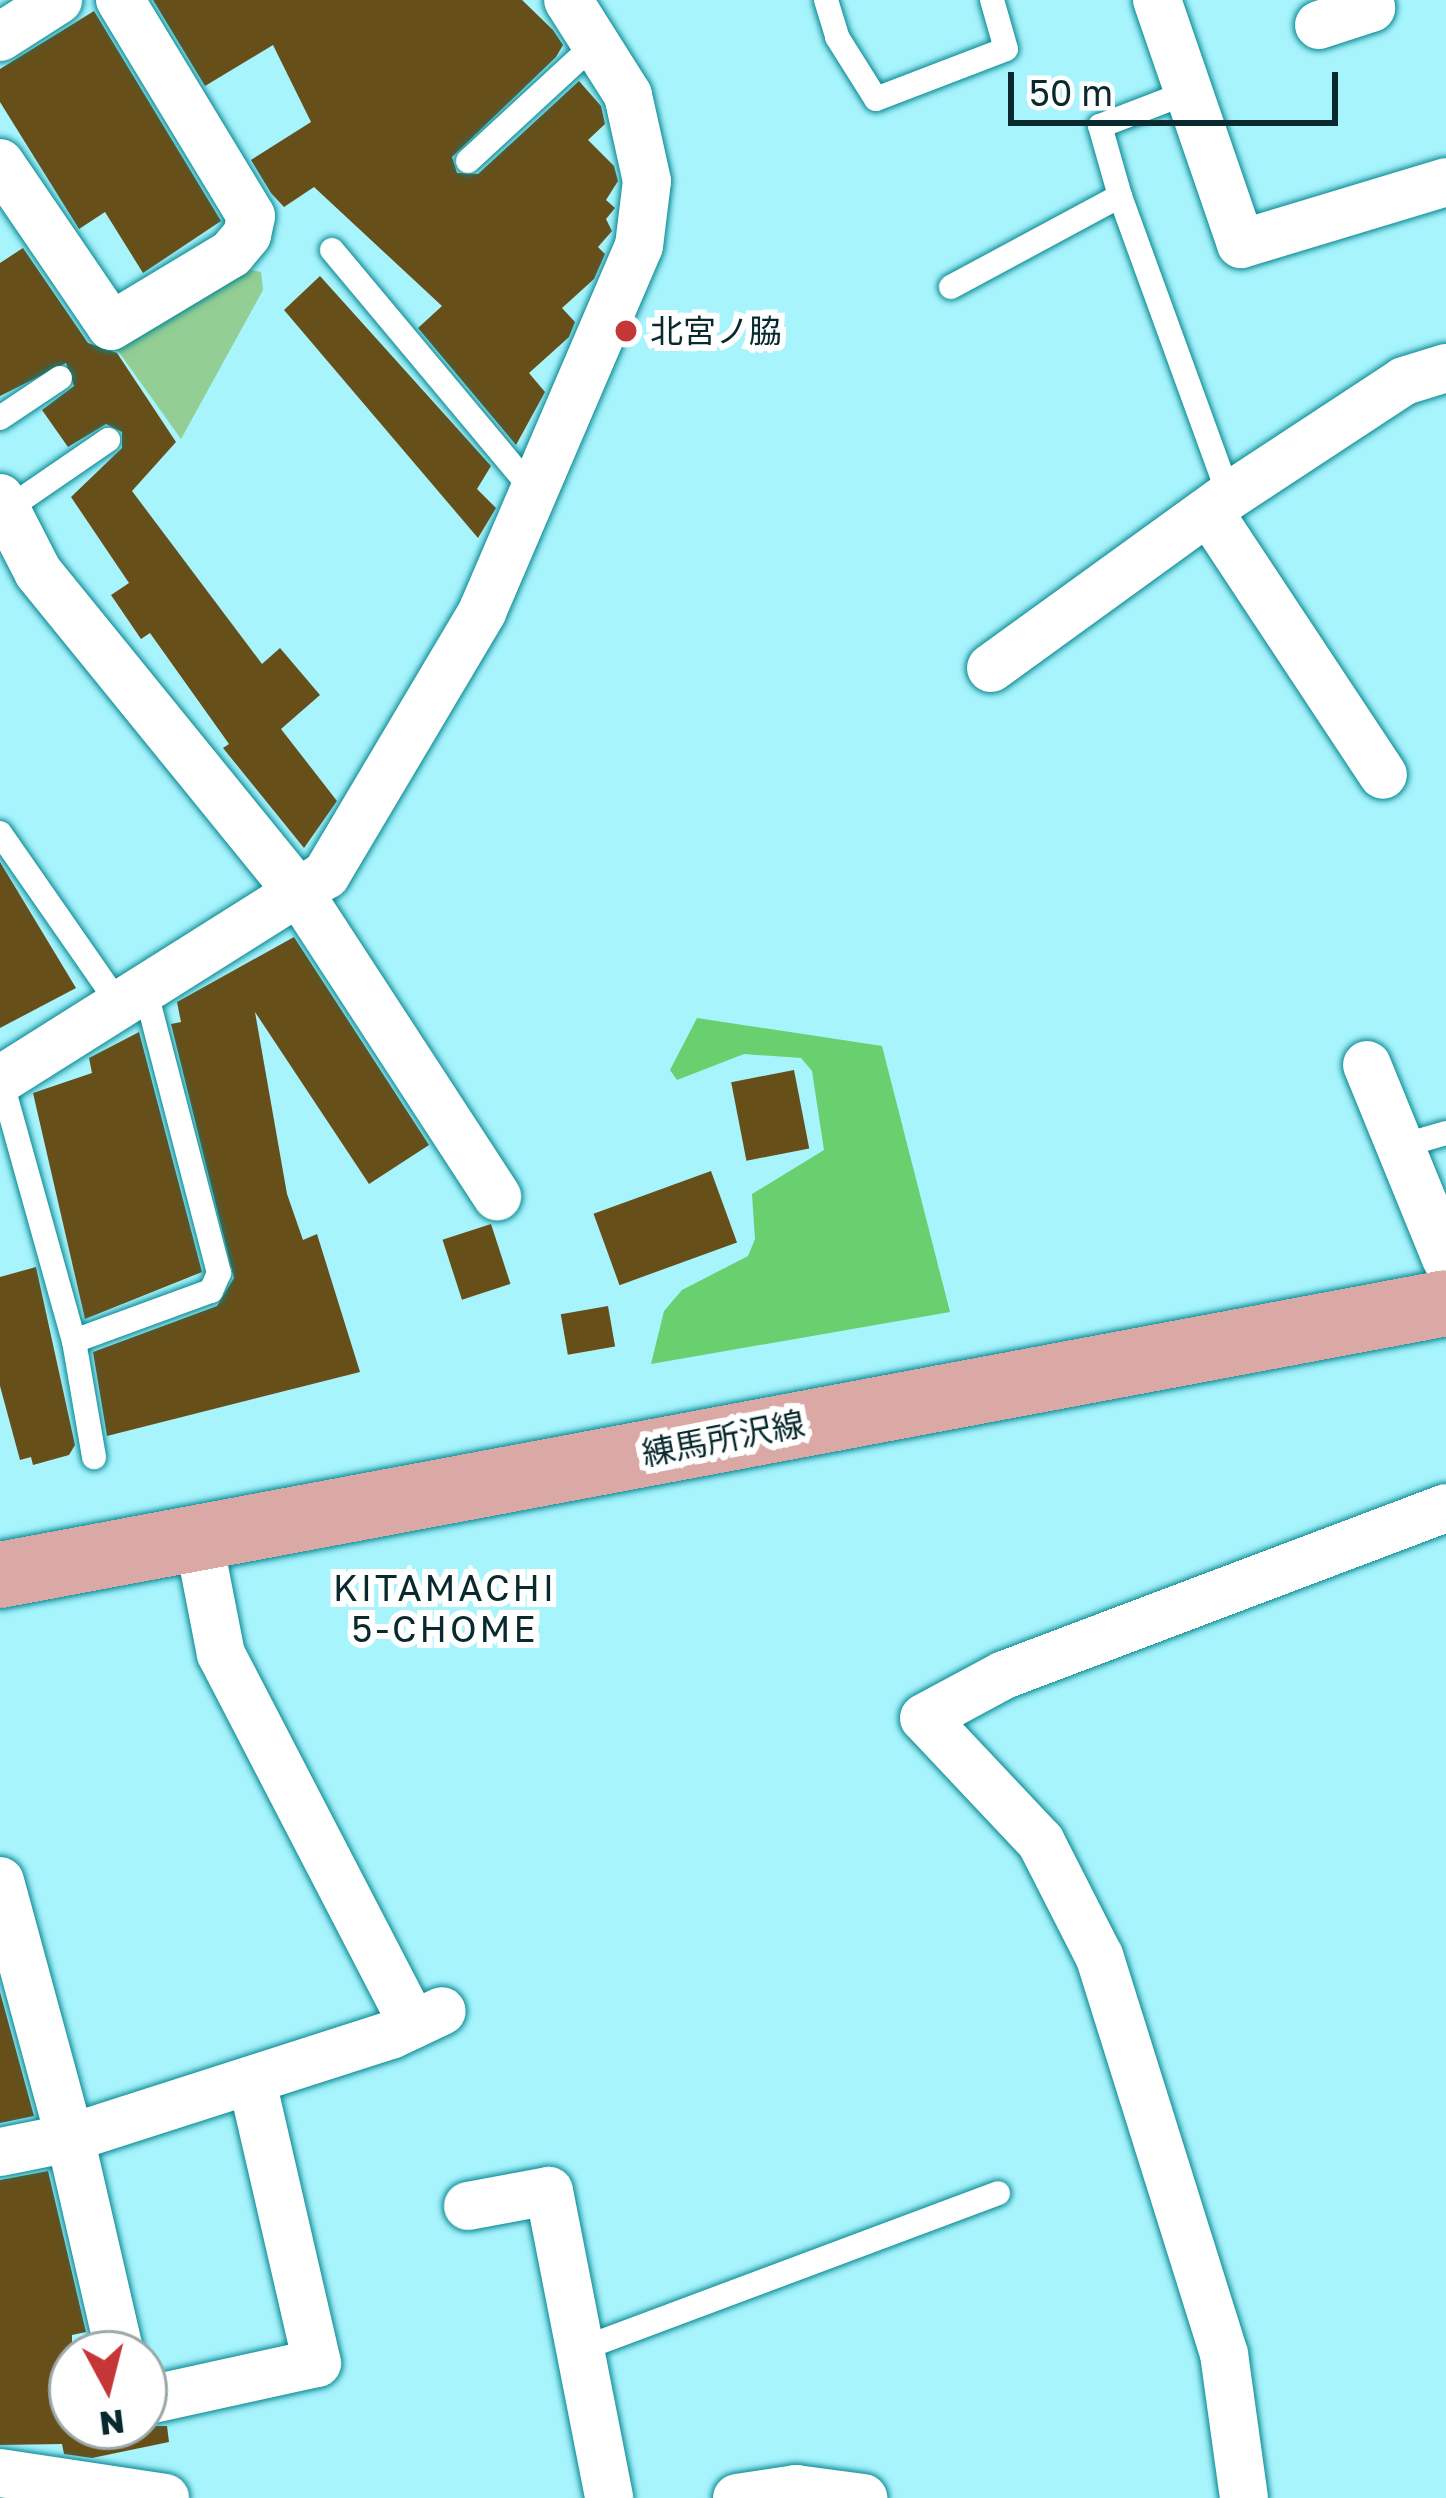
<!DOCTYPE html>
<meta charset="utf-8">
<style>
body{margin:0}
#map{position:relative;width:1446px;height:2498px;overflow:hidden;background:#a7f4fd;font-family:"Golos Text","Noto Sans JP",sans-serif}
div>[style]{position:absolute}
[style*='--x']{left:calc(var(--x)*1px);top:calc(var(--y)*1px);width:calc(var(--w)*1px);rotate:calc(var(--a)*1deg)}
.green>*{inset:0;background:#93ce94}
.forest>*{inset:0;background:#68d06e}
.building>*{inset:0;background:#674f1a;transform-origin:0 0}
.roads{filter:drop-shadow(0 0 3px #058690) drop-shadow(0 0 3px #058690)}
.service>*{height:24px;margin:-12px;padding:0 12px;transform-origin:12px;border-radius:12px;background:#fff}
.minor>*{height:48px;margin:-24px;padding:0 24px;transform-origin:24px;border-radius:24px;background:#fff}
.primary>*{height:66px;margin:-33px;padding:0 33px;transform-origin:33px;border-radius:33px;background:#daa9a6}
.dots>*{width:33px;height:33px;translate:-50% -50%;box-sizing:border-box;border:6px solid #fff;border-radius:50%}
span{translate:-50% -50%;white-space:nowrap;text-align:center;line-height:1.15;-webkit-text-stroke:12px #fff;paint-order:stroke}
.poi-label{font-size:33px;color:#08292d}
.left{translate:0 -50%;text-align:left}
.street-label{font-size:33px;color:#08292d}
.neighbourhood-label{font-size:36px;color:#08292d;letter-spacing:3px}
.north{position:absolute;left:48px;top:2330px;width:120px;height:120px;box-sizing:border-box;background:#fff;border:3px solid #9ca9ab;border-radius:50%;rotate:173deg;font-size:33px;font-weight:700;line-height:48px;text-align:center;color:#08292d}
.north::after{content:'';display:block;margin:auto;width:42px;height:54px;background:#c53637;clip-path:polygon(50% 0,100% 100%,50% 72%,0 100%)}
.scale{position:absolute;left:1008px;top:72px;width:330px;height:54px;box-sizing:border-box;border:6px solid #08292d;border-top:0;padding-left:15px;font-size:36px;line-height:42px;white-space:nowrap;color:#08292d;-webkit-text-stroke:9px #fff;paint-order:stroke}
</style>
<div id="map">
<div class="green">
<i style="clip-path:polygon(243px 268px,261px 272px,263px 290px,181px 439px,116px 348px)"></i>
</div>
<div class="forest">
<i style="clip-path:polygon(697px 1018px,882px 1046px,950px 1312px,651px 1364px,664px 1311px,682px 1290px,748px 1256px,755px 1239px,752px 1194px,824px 1150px,812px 1071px,801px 1058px,744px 1054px,677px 1080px,670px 1070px)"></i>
</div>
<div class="building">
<i style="clip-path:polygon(153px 0,522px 0,553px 30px,563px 45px,556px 57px,452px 157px,457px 173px,478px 174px,579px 81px,601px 106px,605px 124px,588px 140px,614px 166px,618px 181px,606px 200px,615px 208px,606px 219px,612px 231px,598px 247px,605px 254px,594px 279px,562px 308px,575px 322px,569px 337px,529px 373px,545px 392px,516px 445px,418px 328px,442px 306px,314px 187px,284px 207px,271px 193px,251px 160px,311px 122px,273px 45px,205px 86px)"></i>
<i style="clip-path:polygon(94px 11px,221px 221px,143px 273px,105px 212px,79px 229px,0 102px,0 69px)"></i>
<i style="clip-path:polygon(23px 248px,88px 343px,117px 353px,176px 442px,132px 491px,262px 664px,280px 648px,320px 695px,281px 729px,337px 801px,304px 848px,223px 748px,229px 744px,150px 633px,141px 639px,111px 595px,129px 583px,71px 497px,122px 448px,122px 432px,106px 424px,68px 447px,42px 410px,74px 386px,66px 363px,0 396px,0 263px)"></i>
<i style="clip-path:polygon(320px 276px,491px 466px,477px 489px,496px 508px,478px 538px,284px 310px)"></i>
<i style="clip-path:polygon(0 862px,76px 988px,0 1028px)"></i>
<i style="clip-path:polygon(294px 937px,429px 1145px,369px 1184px,255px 1012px,287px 1194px,303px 1240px,317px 1234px,360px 1372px,107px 1436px,93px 1352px,217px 1306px,234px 1278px,171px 1024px,181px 1022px,177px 1002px)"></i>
<i style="clip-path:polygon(139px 1032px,202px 1272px,85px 1319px,33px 1093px,92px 1073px,89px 1058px)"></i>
<i style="left:794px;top:1070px;width:80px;height:64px;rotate:79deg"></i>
<i style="left:711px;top:1171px;width:76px;height:125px;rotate:70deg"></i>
<i style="left:491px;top:1224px;width:63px;height:51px;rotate:72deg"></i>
<i style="clip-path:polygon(36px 1267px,75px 1445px,69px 1455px,33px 1465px,31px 1457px,20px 1460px,0 1386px,0 1277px)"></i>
<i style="left:608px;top:1306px;width:41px;height:48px;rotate:80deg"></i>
<i style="clip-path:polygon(0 1992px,34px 2116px,0 2123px)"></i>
<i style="clip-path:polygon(48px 2171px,86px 2332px,72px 2335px,72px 2426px,167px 2426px,169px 2442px,92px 2458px,64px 2454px,62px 2444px,0 2445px,0 2180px)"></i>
</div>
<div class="roads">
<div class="service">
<i style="--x:826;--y:0;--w:39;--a:73"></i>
<i style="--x:837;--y:37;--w:73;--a:57.8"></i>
<i style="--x:876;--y:99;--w:139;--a:-21"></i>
<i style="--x:1006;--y:49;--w:51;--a:-105.9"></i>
<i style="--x:468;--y:161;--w:174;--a:-42.7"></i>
<i style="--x:1120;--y:196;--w:73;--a:-105.9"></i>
<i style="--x:1100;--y:126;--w:92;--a:-21"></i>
<i style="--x:332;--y:250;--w:315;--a:50.1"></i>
<i style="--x:951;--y:287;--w:192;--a:-28.3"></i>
<i style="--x:1120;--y:196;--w:319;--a:70"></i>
<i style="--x:0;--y:418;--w:72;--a:-33.7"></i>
<i style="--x:6;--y:510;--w:124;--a:-34.5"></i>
<i style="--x:0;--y:833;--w:212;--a:55.2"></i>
<i style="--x:1;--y:1080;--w:271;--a:74.4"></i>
<i style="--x:74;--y:1341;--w:146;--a:-20.1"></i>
<i style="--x:211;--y:1291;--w:20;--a:-66"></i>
<i style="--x:219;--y:1273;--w:290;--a:-104.6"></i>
<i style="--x:1398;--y:1147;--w:50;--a:-16.3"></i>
<i style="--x:74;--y:1341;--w:118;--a:80.2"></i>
<i style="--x:584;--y:2348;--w:442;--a:-20.5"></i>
</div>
<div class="minor">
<i style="--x:1157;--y:0;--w:258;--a:71"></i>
<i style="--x:1241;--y:244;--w:214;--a:-16.8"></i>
<i style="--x:1319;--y:25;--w:55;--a:-18.1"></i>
<i style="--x:1371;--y:8;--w:8;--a:-104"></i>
<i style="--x:0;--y:37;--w:69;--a:-32.5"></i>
<i style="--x:0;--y:163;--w:197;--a:55.7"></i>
<i style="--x:111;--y:326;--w:140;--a:-31"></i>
<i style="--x:231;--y:254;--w:25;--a:-50"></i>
<i style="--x:247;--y:235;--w:19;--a:-78"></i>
<i style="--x:251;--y:216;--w:253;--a:-121.2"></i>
<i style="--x:0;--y:498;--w:83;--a:62.8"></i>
<i style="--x:38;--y:572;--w:415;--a:50.9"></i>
<i style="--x:300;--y:894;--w:361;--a:56.9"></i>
<i style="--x:1209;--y:512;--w:315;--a:56.5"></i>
<i style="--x:991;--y:668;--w:294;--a:-35.9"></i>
<i style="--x:1229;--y:496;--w:209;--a:-33.3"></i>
<i style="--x:1404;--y:381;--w:44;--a:-17.2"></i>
<i style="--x:1367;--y:1065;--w:209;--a:67.8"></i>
<i style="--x:0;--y:1080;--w:385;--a:-32.2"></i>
<i style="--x:326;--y:875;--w:306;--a:-59.3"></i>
<i style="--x:482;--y:612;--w:398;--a:-66.8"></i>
<i style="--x:639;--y:246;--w:65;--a:-83"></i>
<i style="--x:647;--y:181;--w:88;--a:-102.5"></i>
<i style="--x:628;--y:95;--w:112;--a:-122.3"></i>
<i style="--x:198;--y:1537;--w:119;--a:78.9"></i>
<i style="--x:221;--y:1654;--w:417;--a:62.6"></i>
<i style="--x:0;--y:1881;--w:266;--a:74.8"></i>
<i style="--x:70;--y:2138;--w:71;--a:168.7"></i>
<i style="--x:468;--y:2206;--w:82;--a:-10.5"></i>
<i style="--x:549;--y:2191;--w:313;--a:78.9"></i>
<i style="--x:120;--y:2354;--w:222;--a:-103"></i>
<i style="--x:70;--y:2138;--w:337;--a:-17.8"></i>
<i style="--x:391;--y:2035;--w:56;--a:-25.2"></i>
<i style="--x:144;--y:2401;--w:177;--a:-12.4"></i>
<i style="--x:317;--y:2363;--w:289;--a:-103"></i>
<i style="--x:0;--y:2473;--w:167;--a:8.6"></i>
<i style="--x:737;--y:2498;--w:60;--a:-8.7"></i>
<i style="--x:796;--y:2489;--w:68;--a:7.7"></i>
<i style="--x:1244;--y:2498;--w:145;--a:-97.9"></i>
<i style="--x:1224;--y:2354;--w:417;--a:-107.4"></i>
<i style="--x:1099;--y:1956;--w:128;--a:-117"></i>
<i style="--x:1041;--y:1842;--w:170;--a:-133.3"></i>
<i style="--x:924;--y:1718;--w:91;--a:-28.3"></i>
<i style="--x:1004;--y:1675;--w:472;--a:-20.7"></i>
</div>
<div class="primary">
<i style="--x:0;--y:1575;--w:1471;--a:-10.65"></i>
</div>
</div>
<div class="dots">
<i style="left:626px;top:331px;background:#c53637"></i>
</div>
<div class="poi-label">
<span class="left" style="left:650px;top:331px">北宮ノ脇</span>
</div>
<div class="street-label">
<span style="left:723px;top:1438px;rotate:-11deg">練馬所沢線</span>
</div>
<div class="neighbourhood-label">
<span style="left:445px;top:1608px">KITAMACHI<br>5-CHOME</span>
</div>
<div class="north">N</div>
<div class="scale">50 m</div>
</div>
